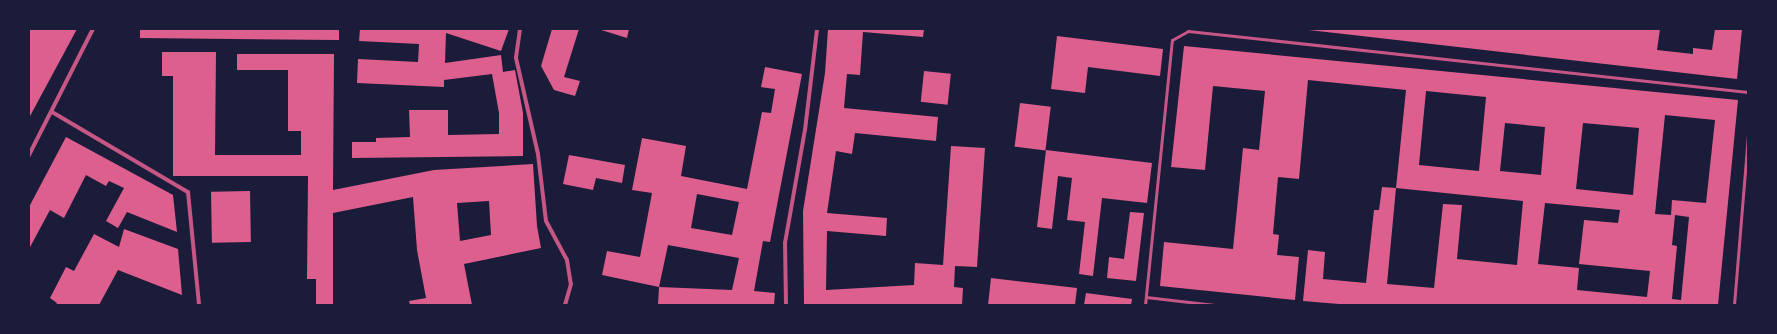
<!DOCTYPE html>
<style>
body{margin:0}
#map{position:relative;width:1777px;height:334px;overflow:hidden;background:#1b1b3a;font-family:"Archivo Narrow",sans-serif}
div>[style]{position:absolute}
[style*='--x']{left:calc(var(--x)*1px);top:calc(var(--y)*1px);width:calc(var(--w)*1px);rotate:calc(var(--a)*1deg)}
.building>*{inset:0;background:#dd5f8e;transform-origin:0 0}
.service>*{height:3px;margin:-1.5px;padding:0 1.5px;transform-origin:1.5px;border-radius:1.5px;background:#c65784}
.minor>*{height:4px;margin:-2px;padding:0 2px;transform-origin:2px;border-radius:2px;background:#c65784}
span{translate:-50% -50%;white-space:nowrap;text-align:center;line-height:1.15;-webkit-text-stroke:3px #1b1b3a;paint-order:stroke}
.frame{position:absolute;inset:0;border:30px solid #1b1b3a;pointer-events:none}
</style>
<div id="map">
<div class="building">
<i style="clip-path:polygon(29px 29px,77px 29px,29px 118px)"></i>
<i style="clip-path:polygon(140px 29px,339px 29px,339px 40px,140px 38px)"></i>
<i style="clip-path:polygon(360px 29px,509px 29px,501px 51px,446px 33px,445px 63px,501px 55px,503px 72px,515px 70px,523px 113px,523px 156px,352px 158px,352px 142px,376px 142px,376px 138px,410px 137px,409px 110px,448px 110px,448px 135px,499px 134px,499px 113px,492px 74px,444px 80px,444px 87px,357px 83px,358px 59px,418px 62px,419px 44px,359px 41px)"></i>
<i style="clip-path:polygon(552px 29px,579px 29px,564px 77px,580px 81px,575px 96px,554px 90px,541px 66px)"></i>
<i style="clip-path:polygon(598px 29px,629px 29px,627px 38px)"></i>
<i style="clip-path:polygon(828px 29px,924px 29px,923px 37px,863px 32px,860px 75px,847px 74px,844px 108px,938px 117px,936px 141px,855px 133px,852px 154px,836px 151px,827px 213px,887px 218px,886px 236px,827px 231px,826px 290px,914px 285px,915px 263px,943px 265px,951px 146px,985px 148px,977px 267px,955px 266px,954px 287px,963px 288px,962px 305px,804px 305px,803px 211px,825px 73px)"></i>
<i style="clip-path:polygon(1300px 29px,1660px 29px,1657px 50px,1693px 54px,1693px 48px,1712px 50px,1715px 29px,1742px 29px,1737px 79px)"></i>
<i style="clip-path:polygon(1057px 36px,1163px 49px,1160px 76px,1088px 67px,1085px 93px,1051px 89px)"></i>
<i style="clip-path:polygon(evenodd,1184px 46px,1738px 100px,1718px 305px,1351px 305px,1303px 301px,1308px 250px,1325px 252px,1323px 279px,1366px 283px,1374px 210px,1379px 210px,1382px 187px,1396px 188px,1387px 284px,1434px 288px,1443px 204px,1462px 205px,1457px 259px,1517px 265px,1523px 201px,1396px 188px,1406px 90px,1308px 80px,1299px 179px,1278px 177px,1273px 234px,1279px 235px,1277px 255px,1299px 257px,1295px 300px,1160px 286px,1164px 242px,1233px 249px,1243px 148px,1259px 150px,1265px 91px,1213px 86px,1205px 170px,1171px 167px,1184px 46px,1426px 91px,1486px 97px,1479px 171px,1419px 165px,1426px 91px,1184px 46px,1665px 115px,1715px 120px,1706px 203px,1672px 200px,1671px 215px,1655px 214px,1665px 115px,1184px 46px,1505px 123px,1545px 127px,1541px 175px,1500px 171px,1505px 123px,1184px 46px,1583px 123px,1639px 128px,1633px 195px,1576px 189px,1583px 123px,1184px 46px,1545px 203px,1620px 210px,1618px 223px,1584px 220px,1579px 264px,1650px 271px,1647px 297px,1577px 290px,1579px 268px,1538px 264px,1545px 203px,1184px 46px,1675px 215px,1689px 217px,1681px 300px,1672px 299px,1677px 246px,1672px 245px,1675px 215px)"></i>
<i style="clip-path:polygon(evenodd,162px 52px,216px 52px,215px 155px,301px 155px,301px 131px,288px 131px,288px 70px,237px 70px,237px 54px,334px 54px,333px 190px,434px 170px,533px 164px,537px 226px,541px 248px,464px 264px,472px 305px,410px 305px,409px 301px,426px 298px,417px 250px,413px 197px,333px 213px,333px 305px,316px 305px,316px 279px,307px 279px,308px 176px,173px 176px,173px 76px,162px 76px,162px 52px,489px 201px,491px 235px,460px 241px,457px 203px,489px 201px)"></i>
<i style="clip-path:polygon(evenodd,765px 67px,802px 74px,770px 242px,763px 241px,754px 291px,775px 293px,774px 305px,658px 305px,659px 287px,732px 290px,739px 258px,668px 245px,659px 287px,602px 275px,607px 251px,640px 257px,652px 193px,632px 190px,642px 138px,686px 146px,681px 176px,747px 189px,762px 112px,771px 113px,775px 89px,761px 87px,765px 67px,697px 194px,739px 202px,732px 235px,691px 228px,697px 194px)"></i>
<i style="left:924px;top:71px;width:27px;height:31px;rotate:6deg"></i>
<i style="left:1020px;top:103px;width:31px;height:44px;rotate:7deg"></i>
<i style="clip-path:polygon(66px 137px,173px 195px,177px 232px,127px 212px,118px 228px,106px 221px,124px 188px,109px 181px,106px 186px,86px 175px,64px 218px,50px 210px,29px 249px,29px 207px)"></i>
<i style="clip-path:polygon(1046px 150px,1152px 163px,1147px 203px,1102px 198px,1093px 276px,1079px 274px,1085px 222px,1067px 220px,1072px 178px,1058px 176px,1052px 229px,1037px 227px)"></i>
<i style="clip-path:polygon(569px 155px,625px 165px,622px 183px,596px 178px,593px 190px,563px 184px)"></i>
<i style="left:250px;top:191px;width:51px;height:39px;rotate:89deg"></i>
<i style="clip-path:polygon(1130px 212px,1144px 213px,1136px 281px,1107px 278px,1109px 257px,1124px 259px)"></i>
<i style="clip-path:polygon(124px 229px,178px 249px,182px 295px,118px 270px,99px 305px,56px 305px,57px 303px,50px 298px,66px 267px,74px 271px,94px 234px,119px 247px)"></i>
<i style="clip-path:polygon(991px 278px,1077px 288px,1075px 305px,988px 305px)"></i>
<i style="clip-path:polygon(1086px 293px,1132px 299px,1131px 305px,1084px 305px)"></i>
</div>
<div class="service">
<i style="--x:1146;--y:297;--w:69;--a:6.6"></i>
<i style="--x:1145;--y:305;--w:266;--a:-84.2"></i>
<i style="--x:1172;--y:40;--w:18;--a:-29"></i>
<i style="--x:1188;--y:31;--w:563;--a:6.22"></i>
<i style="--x:1734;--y:305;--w:172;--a:-85.3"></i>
</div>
<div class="minor">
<i style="--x:520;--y:29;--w:29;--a:98"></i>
<i style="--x:516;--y:58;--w:98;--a:77.1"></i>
<i style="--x:538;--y:154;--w:67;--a:83.2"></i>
<i style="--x:546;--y:221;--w:44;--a:61.7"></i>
<i style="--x:567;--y:260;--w:24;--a:81"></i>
<i style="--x:571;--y:284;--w:22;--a:106"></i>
<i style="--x:52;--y:112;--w:158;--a:30.5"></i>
<i style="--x:188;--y:192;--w:114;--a:84.4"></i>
<i style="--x:29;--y:155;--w:141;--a:-63.1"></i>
<i style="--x:786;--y:305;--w:62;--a:-90.9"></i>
<i style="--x:785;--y:243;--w:115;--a:-80"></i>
<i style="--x:805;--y:130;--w:102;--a:-83.2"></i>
</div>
<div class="frame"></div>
</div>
